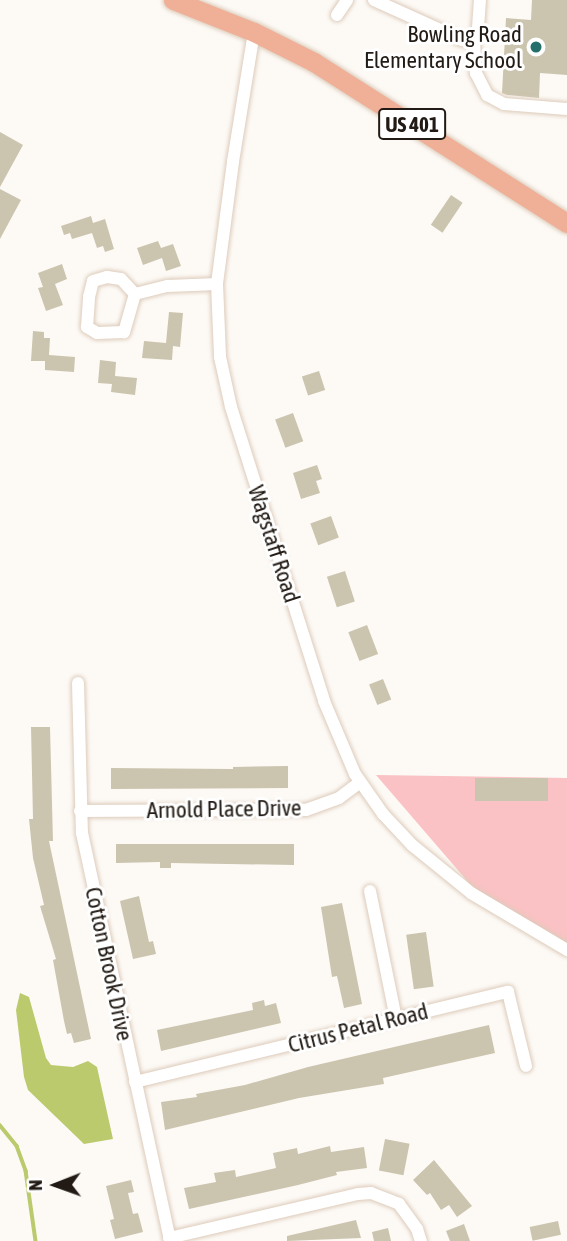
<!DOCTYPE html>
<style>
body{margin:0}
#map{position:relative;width:567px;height:1241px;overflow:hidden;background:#fdfaf6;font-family:"Asap Condensed",sans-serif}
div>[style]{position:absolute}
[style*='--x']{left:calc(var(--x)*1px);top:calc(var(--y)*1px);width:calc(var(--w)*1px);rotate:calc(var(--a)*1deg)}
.green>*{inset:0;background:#fac2c4}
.water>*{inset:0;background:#bcca6e}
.stream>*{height:3.5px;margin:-1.75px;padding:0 1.75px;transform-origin:1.75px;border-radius:1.75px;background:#bcca6e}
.building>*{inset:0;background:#cbc4ae;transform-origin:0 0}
.roads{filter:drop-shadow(0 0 2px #ddcbba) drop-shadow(0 0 2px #ddcbba)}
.minor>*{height:12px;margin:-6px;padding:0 6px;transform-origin:6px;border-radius:6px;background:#fff}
.trunk>*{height:19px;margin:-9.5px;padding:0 9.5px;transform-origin:9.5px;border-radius:9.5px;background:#f0af97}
.dots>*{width:19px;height:19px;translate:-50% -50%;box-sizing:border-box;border:4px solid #fff;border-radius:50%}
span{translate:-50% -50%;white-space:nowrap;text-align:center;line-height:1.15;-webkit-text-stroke:6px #fff;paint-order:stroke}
.shield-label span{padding:2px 5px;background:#fff;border:2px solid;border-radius:5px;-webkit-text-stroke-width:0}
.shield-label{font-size:21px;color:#221b15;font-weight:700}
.poi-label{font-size:23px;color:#221b15}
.right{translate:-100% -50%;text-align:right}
.street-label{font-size:23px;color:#221b15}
.north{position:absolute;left:21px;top:1150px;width:70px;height:70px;-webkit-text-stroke:5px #fff;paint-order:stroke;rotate:269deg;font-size:19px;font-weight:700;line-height:28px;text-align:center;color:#221b15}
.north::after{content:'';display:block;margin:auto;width:24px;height:32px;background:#221b15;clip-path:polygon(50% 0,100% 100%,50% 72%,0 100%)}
</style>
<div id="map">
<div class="green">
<i style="clip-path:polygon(376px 775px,567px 778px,567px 948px,475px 890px)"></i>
</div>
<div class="water">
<i style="clip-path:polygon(20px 993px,29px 997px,46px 1058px,51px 1065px,73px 1067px,88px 1061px,97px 1067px,113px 1139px,84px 1144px,28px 1090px,24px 1077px,16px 1010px)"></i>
</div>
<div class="stream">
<i style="--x:0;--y:1125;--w:27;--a:51"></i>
<i style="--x:17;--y:1146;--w:27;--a:70"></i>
<i style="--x:26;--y:1171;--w:71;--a:81.9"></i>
</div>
<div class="building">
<i style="clip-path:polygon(532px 0,567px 0,567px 75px,540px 73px,539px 98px,507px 95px,502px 93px,506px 18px,531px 20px)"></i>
<i style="clip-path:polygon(0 132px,23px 145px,0 187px)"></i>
<i style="clip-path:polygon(0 189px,21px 200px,0 239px)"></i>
<i style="left:451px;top:195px;width:14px;height:36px;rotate:34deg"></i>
<i style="clip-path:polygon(91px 216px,93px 223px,105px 219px,114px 249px,105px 252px,103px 246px,97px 248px,92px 233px,72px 239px,70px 233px,64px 235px,61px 226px)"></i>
<i style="clip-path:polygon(158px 241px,161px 248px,173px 244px,181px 266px,166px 271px,162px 258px,143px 265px,137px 248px)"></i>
<i style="clip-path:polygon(62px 264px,67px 279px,55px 284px,63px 305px,46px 311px,38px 288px,43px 287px,38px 273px)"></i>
<i style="clip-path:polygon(169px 312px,183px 313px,180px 347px,173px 346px,172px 360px,142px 358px,144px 341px,166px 343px)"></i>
<i style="clip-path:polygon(33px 331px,44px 332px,44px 338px,50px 338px,49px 355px,75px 357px,74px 372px,45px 370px,45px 361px,31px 361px)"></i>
<i style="clip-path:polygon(100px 360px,116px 362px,115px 376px,137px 378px,135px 395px,111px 392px,112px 384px,98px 383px)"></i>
<i style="left:319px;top:371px;width:20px;height:18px;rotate:72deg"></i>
<i style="left:293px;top:413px;width:30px;height:19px;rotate:70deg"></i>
<i style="clip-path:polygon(317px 465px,322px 479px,316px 481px,320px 493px,301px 499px,293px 473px)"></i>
<i style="left:331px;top:516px;width:23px;height:22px;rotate:70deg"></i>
<i style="left:345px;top:571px;width:32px;height:19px;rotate:72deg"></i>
<i style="left:367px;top:625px;width:31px;height:20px;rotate:69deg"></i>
<i style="left:383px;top:679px;width:22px;height:15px;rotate:68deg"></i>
<i style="clip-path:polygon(31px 727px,50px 727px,53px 841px,49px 841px,91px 1039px,74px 1043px,71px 1033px,67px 1034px,64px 1021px,53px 960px,56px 959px,40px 906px,44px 905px,33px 858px,29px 819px,33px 819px)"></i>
<i style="clip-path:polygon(288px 766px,288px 788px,111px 789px,111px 768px,233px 769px,233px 767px)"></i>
<i style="left:548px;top:778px;width:23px;height:73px;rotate:90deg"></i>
<i style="clip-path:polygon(116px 844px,294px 844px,294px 865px,171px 863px,171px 868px,160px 868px,160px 862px,116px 863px)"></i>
<i style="clip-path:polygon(139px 896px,149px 942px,153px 941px,156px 954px,133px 959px,120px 901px)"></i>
<i style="clip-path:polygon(342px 903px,362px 1004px,344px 1008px,337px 976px,332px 977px,321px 907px)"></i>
<i style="left:426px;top:932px;width:55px;height:20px;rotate:82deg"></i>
<i style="clip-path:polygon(264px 1000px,265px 1006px,276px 1003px,281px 1023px,161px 1051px,157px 1030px,253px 1010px,252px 1003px)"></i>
<i style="clip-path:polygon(489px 1025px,495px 1053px,383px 1078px,384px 1084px,299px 1098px,165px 1130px,161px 1102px,197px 1097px,196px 1094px,245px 1085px,308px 1067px)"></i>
<i style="left:385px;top:1139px;width:25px;height:32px;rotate:11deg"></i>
<i style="clip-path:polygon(330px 1146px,331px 1152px,364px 1147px,367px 1168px,336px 1172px,337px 1175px,298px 1185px,189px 1209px,184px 1188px,216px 1182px,214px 1173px,235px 1170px,236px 1177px,276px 1168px,273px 1153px,297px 1148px,298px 1154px)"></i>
<i style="clip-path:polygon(434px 1160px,472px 1206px,457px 1217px,449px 1205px,441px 1210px,430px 1193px,427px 1195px,413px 1180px)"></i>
<i style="clip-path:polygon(131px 1180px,134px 1192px,128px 1193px,133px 1214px,138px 1213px,143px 1232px,115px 1239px,110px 1220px,114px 1219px,106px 1186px)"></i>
<i style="clip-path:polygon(356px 1220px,361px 1238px,287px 1241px,287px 1236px)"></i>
<i style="left:558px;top:1221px;width:14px;height:29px;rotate:78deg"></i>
<i style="clip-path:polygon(464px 1224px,470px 1241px,450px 1241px,446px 1231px)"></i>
<i style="clip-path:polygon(388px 1228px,391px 1241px,374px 1241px,372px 1232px)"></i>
</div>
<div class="roads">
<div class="minor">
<i style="--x:374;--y:0;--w:97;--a:24.4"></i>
<i style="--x:462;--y:40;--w:12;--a:-5"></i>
<i style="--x:474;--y:39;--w:12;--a:-70"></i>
<i style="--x:478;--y:28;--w:28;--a:-86"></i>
<i style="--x:337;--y:15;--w:18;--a:-56"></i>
<i style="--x:254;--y:32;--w:132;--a:99.2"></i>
<i style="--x:233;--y:162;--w:123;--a:97.5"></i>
<i style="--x:217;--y:284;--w:73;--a:87.6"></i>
<i style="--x:220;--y:357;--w:51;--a:77.6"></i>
<i style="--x:231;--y:407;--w:308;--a:72.4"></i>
<i style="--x:324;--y:701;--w:79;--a:67"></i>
<i style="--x:355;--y:774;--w:49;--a:55"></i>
<i style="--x:383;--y:814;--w:42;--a:46.9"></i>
<i style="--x:412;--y:845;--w:76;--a:39.1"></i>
<i style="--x:471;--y:893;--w:112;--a:30.7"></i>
<i style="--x:474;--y:39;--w:34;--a:87"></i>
<i style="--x:476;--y:73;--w:25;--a:63"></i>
<i style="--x:487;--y:95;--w:19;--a:28"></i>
<i style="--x:504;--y:104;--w:63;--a:4.5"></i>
<i style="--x:135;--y:294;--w:40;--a:106"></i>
<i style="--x:124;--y:332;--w:27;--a:178"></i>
<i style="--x:97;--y:333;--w:12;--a:-149"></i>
<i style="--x:87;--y:327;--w:30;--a:-86"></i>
<i style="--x:89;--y:297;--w:16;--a:-76"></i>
<i style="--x:93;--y:281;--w:15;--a:-16"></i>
<i style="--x:107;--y:277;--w:14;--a:8"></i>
<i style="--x:121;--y:279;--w:21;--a:47"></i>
<i style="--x:135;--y:294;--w:34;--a:-14"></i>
<i style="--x:168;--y:286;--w:49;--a:-2.3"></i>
<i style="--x:78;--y:683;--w:150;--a:88.5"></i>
<i style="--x:82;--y:833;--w:417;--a:77.8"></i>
<i style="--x:80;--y:811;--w:226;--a:-0.3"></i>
<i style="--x:306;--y:810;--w:35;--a:-20"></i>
<i style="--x:339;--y:798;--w:26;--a:-37"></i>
<i style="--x:370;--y:891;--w:131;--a:78.5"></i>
<i style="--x:135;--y:1082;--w:384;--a:-13.6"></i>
<i style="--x:508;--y:992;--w:76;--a:76.3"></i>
<i style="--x:169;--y:1238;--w:194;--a:-13.1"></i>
<i style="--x:358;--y:1194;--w:13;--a:-4"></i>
<i style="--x:371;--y:1193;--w:30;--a:21"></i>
<i style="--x:399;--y:1204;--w:31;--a:54"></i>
<i style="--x:417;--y:1229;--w:13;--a:72"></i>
</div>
<div class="trunk">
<i style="--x:173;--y:0;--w:87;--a:21.6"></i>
<i style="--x:254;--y:32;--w:67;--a:26.6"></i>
<i style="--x:314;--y:62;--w:300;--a:32.5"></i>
</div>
</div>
<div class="dots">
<i style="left:536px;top:47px;background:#246f6c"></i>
</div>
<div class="shield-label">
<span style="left:412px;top:124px">US 401</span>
</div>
<div class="poi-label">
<span class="right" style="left:522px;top:47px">Bowling Road<br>Elementary School</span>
</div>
<div class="street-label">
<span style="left:274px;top:544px;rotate:72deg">Wagstaff Road</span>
<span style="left:224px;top:809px;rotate:-1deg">Arnold Place Drive</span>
<span style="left:109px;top:964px;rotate:78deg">Cotton Brook Drive</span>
<span style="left:358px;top:1028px;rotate:-14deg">Citrus Petal Road</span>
</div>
<div class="north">N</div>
</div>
